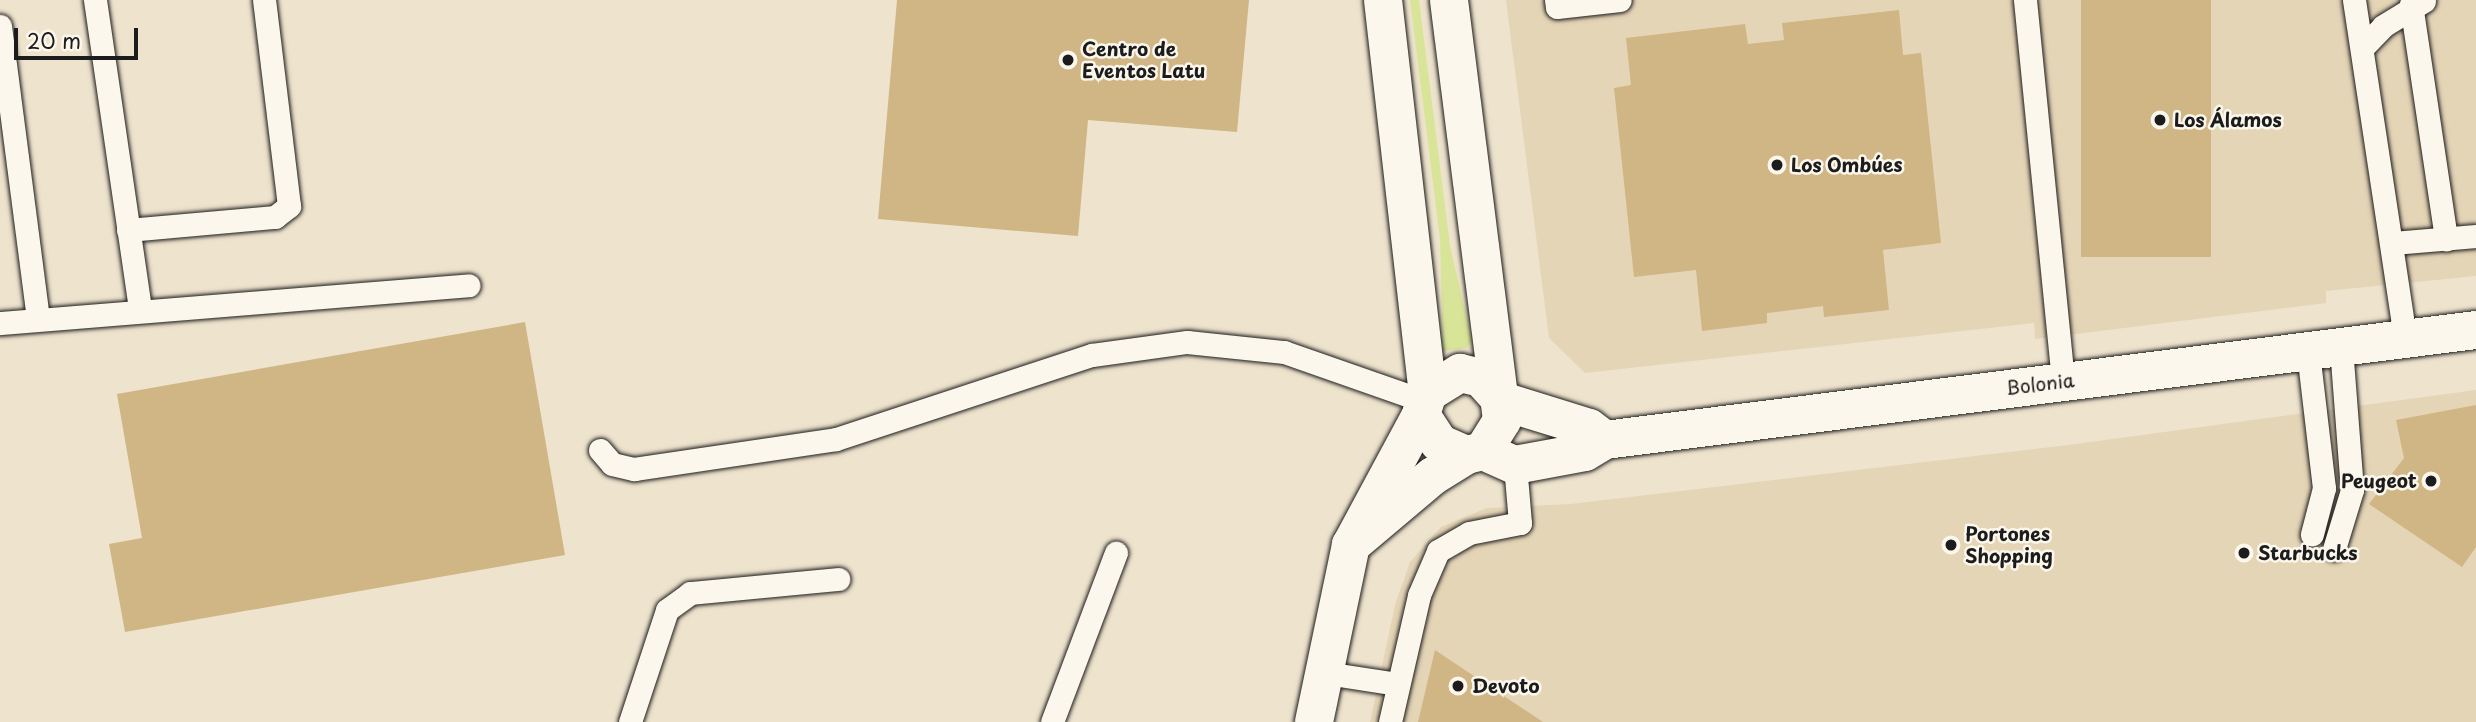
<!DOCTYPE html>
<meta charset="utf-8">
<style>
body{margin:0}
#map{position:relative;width:2476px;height:722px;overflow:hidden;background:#eee3cd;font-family:"Playpen Sans",sans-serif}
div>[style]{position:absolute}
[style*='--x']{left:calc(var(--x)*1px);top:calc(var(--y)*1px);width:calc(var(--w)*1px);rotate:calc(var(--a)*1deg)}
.built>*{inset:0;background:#e5d5b7}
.green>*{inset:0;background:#d8e598}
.building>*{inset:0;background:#d0b585;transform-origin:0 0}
.roads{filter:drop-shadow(0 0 2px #1c1c1c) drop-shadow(0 0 2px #1c1c1c)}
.lane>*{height:23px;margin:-11.5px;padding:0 11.5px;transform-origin:11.5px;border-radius:11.5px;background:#fbf7ec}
.street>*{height:38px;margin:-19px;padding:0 19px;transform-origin:19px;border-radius:19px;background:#fbf7ec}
.secondary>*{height:38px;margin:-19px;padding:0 19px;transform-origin:19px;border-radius:19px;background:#fbf7ec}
.dots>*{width:19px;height:19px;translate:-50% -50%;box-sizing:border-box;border:4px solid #fbf7ec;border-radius:50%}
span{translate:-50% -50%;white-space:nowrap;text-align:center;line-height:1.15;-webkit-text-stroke:5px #fbf7ec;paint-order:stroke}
.poi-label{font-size:19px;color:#1c1c1c;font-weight:700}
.left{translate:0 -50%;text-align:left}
.right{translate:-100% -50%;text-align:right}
.street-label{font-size:19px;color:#1c1c1c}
.scale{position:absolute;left:14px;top:28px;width:124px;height:32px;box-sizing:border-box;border:4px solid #1c1c1c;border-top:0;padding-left:9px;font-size:21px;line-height:24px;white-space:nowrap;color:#1c1c1c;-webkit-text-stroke:5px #fbf7ec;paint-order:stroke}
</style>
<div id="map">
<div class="built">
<i style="clip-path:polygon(1506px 0,2476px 0,2476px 276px,2326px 291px,2326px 303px,2035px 339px,2034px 323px,1585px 373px,1549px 338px)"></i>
<i style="clip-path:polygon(2476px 390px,2476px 722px,1370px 722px,1395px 605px,1410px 562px,1441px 527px,1487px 508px,1571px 504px,2068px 445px)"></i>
</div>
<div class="green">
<i style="clip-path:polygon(1410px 0,1419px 0,1450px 246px,1472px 340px,1467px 348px,1443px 351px,1440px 239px)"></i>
</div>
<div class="building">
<i style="clip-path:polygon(897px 0,1249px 0,1237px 132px,1088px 120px,1078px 236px,878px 219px)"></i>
<i style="left:2081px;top:0;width:130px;height:257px"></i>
<i style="clip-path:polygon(1899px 10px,1903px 55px,1921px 53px,1941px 243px,1883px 250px,1889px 310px,1824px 317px,1823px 306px,1767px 313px,1767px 323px,1702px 331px,1696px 270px,1634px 277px,1614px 88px,1631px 85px,1626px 38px,1745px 24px,1748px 44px,1784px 40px,1782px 23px)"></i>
<i style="clip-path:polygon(525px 322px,565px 555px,125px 632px,109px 544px,142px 538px,117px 394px)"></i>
<i style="clip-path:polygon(2476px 405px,2476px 547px,2462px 567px,2369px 504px,2404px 458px,2396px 420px)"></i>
<i style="clip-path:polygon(1435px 650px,1543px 722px,1418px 722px)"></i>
</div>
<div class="roads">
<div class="lane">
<i style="--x:95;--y:0;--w:313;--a:81.7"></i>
<i style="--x:1556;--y:0;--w:7;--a:82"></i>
<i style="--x:1557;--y:7;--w:63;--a:-6.3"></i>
<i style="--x:2025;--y:0;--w:383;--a:84.3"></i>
<i style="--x:2354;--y:0;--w:340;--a:81.4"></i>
<i style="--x:2411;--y:4;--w:238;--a:81.5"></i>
<i style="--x:0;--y:26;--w:295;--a:82.6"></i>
<i style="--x:2363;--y:47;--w:29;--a:-46"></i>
<i style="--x:2383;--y:26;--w:48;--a:-31.4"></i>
<i style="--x:128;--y:230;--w:148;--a:-5.1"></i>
<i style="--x:275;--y:217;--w:18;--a:-38"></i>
<i style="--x:289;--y:206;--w:208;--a:-96.9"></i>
<i style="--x:2393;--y:243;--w:83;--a:-4.8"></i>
<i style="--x:0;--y:323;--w:470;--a:-4.6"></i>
<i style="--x:2308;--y:352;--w:137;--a:83.3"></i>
<i style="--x:2324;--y:488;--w:48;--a:104.6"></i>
<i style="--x:600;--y:450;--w:18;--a:49"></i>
<i style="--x:612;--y:464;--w:23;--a:13"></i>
<i style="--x:634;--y:469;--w:204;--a:-8.4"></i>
<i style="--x:836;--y:439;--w:269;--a:-18.2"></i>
<i style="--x:1092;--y:355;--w:96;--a:-7.8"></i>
<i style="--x:1187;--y:342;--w:98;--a:5.9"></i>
<i style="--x:1284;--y:352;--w:148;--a:19.3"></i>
<i style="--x:2334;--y:549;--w:62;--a:-73"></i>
<i style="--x:2352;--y:490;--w:142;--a:-94.4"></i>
<i style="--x:1326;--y:673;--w:73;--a:8.7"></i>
<i style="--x:630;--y:722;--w:118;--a:-71.7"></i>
<i style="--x:667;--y:610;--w:29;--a:-36"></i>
<i style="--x:690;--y:593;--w:149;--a:-5.4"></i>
<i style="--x:1052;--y:722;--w:181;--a:-69.3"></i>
<i style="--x:1390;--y:722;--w:130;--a:-77.1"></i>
<i style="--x:1419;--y:595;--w:48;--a:-66.6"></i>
<i style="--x:1438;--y:551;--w:36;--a:-30"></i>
<i style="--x:1469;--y:533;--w:52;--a:-11.1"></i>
<i style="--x:1520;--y:523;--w:58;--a:-94.9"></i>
</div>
<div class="street">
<i style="--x:1502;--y:401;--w:91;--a:17.2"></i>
<i style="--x:1589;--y:428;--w:20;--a:37"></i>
<i style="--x:1483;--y:451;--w:35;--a:24"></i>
<i style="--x:1515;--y:465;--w:71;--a:-10.5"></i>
<i style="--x:1585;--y:452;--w:23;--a:-31"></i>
<i style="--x:1605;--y:440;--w:878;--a:-7.2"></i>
</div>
<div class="secondary">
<i style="--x:1383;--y:0;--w:396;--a:83.5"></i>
<i style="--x:1428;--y:393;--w:23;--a:108"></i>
<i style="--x:1421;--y:415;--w:33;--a:57"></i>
<i style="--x:1439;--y:443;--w:30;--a:24"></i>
<i style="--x:1428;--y:393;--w:38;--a:-32"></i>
<i style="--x:1460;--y:373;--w:22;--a:13"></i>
<i style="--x:1481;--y:378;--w:31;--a:48"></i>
<i style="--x:1351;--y:545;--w:107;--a:-40.1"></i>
<i style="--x:1433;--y:476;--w:39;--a:-32"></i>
<i style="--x:1466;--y:455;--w:17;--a:-13"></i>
<i style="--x:1483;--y:451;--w:36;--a:-58"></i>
<i style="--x:1502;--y:420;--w:423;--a:-97.2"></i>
<i style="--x:1314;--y:722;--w:181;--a:-78.2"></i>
<i style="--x:1351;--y:545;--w:148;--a:-61.7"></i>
</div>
</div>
<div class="dots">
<i style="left:1068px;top:60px;background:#1c1c1c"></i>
<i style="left:2160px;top:120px;background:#1c1c1c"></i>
<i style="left:1777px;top:165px;background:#1c1c1c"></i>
<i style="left:2431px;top:481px;background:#1c1c1c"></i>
<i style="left:1951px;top:545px;background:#1c1c1c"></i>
<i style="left:2244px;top:553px;background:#1c1c1c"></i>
<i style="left:1458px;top:686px;background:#1c1c1c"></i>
</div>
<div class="poi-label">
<span class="left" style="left:1082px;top:60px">Centro de<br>Eventos Latu</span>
<span class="left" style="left:2174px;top:120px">Los Álamos</span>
<span class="left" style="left:1791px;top:165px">Los Ombúes</span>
<span class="right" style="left:2417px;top:481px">Peugeot</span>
<span class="left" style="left:1965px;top:545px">Portones<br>Shopping</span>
<span class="left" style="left:2258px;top:553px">Starbucks</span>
<span class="left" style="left:1472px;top:686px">Devoto</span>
</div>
<div class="street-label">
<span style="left:2040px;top:384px;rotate:-7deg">Bolonia</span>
</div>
<div class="scale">20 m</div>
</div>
